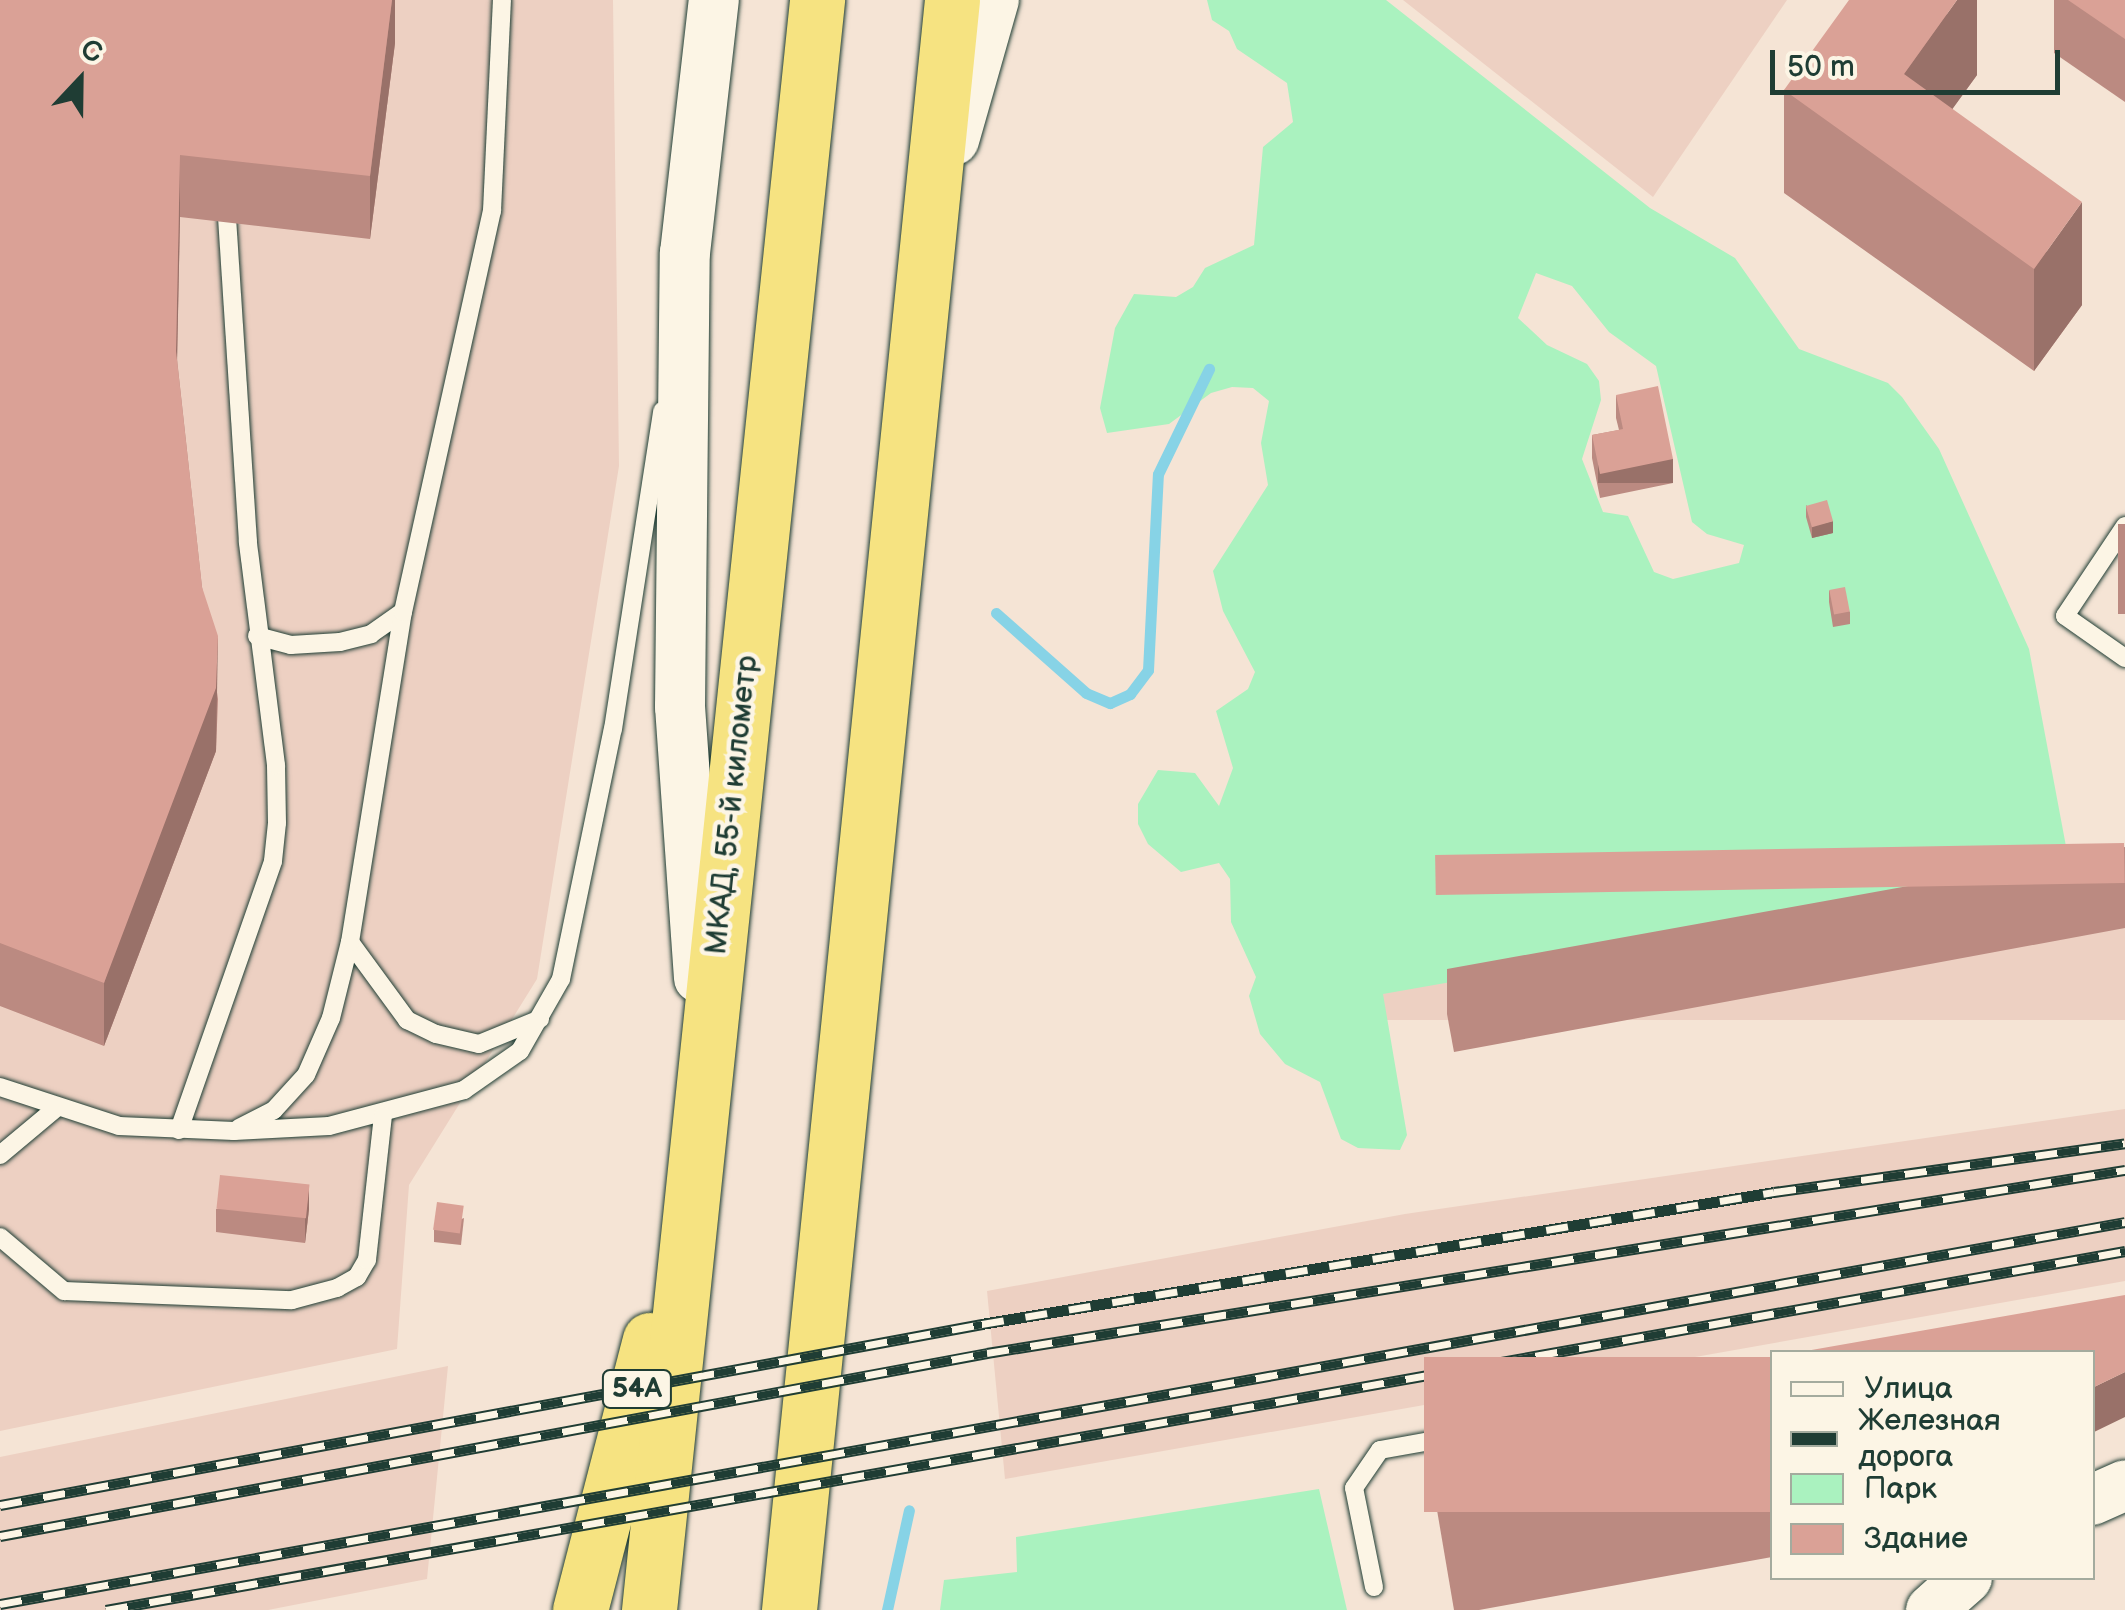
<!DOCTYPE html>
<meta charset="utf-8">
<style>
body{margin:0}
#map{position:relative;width:2125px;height:1610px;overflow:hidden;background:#f5e4d5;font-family:"Balsamiq Sans",sans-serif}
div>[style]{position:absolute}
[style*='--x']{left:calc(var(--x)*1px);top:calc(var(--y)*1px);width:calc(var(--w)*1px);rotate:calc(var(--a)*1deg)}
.built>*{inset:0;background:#edd0c2;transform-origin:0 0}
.green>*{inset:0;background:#aaf2bf}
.stream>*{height:11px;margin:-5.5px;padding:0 5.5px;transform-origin:5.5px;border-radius:5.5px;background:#87d3e6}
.roads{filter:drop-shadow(0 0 2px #1f3d34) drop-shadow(0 0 2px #1f3d34)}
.lane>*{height:18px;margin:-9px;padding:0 9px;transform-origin:9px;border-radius:9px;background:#fcf5e5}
.secondary>*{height:50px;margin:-25px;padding:0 25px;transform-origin:25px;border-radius:25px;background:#fcf5e5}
.highway>*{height:55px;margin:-27.5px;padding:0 27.5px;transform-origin:27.5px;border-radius:27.5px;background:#f6e381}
.rail>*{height:11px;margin-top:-5.5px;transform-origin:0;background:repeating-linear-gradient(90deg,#fcf5e5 0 22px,#1f3d34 0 44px);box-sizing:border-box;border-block:2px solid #1f3d34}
.wall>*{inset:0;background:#bb8a81;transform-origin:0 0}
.shaded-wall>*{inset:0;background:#997169;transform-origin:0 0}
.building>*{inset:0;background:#daa196;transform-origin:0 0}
span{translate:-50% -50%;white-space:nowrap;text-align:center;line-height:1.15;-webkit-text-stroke:9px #fcf5e5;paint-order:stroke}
.shield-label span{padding:2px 8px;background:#fcf5e5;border:2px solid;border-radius:8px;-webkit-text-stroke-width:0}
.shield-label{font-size:28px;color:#1f3d34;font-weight:700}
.street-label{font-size:30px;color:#1f3d34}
.legend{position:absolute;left:1770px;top:1350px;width:325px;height:230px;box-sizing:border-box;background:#fcf5e5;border:2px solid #a4ab9e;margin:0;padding:12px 18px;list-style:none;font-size:30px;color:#1f3d34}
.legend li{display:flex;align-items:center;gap:20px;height:50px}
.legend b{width:50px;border:2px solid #a4ab9e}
.north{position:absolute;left:30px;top:30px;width:100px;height:100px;-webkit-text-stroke:8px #fcf5e5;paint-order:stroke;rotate:22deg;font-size:28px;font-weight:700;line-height:40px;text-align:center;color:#1f3d34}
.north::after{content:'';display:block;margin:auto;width:35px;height:45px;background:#1f3d34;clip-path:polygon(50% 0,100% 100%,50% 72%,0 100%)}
.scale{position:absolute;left:1770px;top:50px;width:290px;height:45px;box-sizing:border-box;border:5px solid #1f3d34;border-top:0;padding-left:12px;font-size:30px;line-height:35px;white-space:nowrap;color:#1f3d34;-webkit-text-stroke:8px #fcf5e5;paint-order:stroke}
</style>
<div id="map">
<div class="built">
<i style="clip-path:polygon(0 0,613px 0,619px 466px,537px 979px,409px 1185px,397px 1349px,0 1431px)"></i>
<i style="clip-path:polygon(1403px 0,1787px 0,1653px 197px)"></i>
<i style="left:2125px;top:871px;width:149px;height:743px;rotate:90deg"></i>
<i style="clip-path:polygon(2125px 1109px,2125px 1281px,1005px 1479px,987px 1291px,1405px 1214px)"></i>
<i style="clip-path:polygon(448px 1366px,427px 1579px,268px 1610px,0 1610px,0 1457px)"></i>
</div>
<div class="green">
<i style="clip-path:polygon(evenodd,1207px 0,1386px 0,1650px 208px,1735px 258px,1799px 349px,1888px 383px,1902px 397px,1939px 449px,2029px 649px,2071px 873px,1383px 994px,1407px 1135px,1400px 1150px,1358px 1148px,1341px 1139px,1320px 1082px,1285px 1064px,1260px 1034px,1249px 996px,1256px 977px,1231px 922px,1230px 879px,1219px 863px,1181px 872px,1148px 844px,1138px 824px,1138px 804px,1158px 770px,1195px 773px,1219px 806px,1233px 768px,1216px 711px,1248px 689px,1255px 672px,1223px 611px,1213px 571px,1268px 485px,1261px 443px,1269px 401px,1253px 388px,1232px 387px,1211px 393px,1169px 424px,1107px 433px,1100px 408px,1115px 328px,1134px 294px,1176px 297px,1193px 287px,1205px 268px,1254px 245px,1263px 147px,1293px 122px,1287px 83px,1237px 49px,1229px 31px,1212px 20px,1207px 0,1536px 273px,1572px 286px,1609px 332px,1656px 366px,1692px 522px,1707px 534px,1744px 545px,1739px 563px,1673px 579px,1654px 572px,1628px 516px,1603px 512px,1582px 459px,1601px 400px,1599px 381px,1587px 364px,1547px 345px,1518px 318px,1536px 273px)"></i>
<i style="clip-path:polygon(1319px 1489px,1347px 1610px,940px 1610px,944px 1580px,1017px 1572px,1016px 1537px)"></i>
</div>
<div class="stream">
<i style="--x:996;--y:613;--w:120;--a:41.6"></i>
<i style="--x:1086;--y:693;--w:26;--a:23"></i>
<i style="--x:1110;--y:703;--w:22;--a:-24"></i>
<i style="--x:1130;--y:694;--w:30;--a:-53"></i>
<i style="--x:1148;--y:670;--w:196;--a:-87.1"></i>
<i style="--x:1158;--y:474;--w:117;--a:-64.1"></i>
<i style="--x:887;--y:1610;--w:102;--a:-77.6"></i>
</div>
<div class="roads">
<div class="lane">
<i style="--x:2125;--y:526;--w:108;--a:123.7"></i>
<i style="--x:2065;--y:616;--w:73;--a:35"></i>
<i style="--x:257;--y:636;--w:35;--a:15"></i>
<i style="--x:291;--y:645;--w:49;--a:-3.5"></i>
<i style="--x:340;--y:642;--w:32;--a:-14"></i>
<i style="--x:371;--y:634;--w:39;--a:-35"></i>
<i style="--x:350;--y:942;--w:97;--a:53.8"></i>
<i style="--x:407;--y:1020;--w:32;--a:26"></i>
<i style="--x:436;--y:1034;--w:44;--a:13.1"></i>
<i style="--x:479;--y:1044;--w:66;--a:-22.3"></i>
<i style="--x:0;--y:1087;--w:125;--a:18.1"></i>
<i style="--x:119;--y:1126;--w:115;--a:2.5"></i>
<i style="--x:234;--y:1131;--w:95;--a:-3"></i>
<i style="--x:329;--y:1126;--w:140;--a:-14.9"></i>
<i style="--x:464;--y:1090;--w:68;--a:-34.9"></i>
<i style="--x:520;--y:1051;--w:83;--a:-60.3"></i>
<i style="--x:561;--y:979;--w:255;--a:-78.3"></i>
<i style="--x:613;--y:729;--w:322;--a:-81.2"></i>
<i style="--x:239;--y:1128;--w:39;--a:-27"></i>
<i style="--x:274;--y:1110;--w:47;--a:-47.6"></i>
<i style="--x:306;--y:1075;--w:62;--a:-66.3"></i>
<i style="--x:331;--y:1018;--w:78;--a:-76"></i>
<i style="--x:350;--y:942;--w:334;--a:-80.9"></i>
<i style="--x:403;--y:612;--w:411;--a:-77.5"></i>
<i style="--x:492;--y:211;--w:211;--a:-87.3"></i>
<i style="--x:179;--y:1130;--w:285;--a:-70.7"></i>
<i style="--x:273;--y:861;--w:38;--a:-84"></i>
<i style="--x:277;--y:823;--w:58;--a:-91"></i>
<i style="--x:276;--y:765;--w:225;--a:-97.2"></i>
<i style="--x:248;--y:542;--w:340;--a:-93.7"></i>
<i style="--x:0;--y:1155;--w:72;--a:-39.9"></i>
<i style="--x:0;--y:1237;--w:84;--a:40.2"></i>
<i style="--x:64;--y:1291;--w:228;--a:2.3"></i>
<i style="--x:292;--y:1300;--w:47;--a:-14.9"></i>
<i style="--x:337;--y:1288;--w:23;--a:-29"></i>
<i style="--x:357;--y:1277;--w:20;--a:-60"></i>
<i style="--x:367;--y:1260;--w:145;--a:-83.7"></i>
<i style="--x:1374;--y:1587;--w:101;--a:-101.4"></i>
<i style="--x:1354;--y:1488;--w:46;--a:-55.6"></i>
<i style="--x:1380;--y:1450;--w:73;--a:-10.2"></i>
</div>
<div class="secondary">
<i style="--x:954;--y:140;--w:146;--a:-74.1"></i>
<i style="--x:699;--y:978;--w:272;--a:-94"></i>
<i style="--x:680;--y:707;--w:454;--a:-89.4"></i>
<i style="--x:685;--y:253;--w:255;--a:-83.5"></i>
<i style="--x:2092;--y:1500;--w:36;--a:-24"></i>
<i style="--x:1931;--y:1610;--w:48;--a:-41.6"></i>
</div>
<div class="highway">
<i style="--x:580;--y:1610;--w:279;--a:-75.5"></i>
<i style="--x:649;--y:1610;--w:1619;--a:-84.04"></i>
<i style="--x:789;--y:1610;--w:1618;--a:-84.22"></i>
</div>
</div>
<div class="rail">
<i style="--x:0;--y:1505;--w:999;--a:-10.44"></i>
<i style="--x:982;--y:1324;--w:803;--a:-9.46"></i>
<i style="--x:1774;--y:1192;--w:354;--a:-7.9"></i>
<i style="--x:0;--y:1536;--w:1004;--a:-10.5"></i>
<i style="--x:987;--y:1353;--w:1153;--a:-9.14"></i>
<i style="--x:0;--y:1604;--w:2159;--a:-10.19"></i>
<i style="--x:106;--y:1610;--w:2051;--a:-10.08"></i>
</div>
<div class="wall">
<i style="clip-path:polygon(0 0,395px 0,395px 43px,370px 239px,180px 217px,177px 359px,202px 587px,218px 699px,216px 751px,104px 1046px,0 1006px)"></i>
<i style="clip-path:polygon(1977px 0,1977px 75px,1952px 109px,2082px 305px,2034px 371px,1784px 193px,1784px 90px)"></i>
<i style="clip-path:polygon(2054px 0,2125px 0,2125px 102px,2054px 53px)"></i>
<i style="clip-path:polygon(1616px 395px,1673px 483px,1600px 498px,1592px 458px,1592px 435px,1619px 430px,1616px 418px)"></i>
<i style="clip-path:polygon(1806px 505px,1833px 533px,1812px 538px,1806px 517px)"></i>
<i style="left:2125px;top:524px;width:90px;height:7px;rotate:90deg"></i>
<i style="clip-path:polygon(1829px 590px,1850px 612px,1850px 624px,1833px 627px,1829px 602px)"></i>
<i style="clip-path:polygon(2125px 847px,2125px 928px,1454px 1052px,1447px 1014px,1447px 969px)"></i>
<i style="clip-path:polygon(216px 1209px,309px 1209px,305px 1243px,216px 1232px)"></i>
<i style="clip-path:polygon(464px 1218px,461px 1245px,434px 1242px,434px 1230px)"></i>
<i style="clip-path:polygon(1772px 1357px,1772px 1557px,1479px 1610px,1454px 1610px,1429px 1463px,1429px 1418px)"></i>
</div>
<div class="shaded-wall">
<i style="clip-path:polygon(392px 0,395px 0,395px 43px,370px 239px,370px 176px)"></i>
<i style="clip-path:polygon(1957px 0,1977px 0,1977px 75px,1904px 176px,1904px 74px)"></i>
<i style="clip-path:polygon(180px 155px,180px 217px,176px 413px,176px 351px)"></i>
<i style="clip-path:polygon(2082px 202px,2082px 305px,2034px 371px,2034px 269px)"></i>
<i style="left:1673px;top:459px;width:24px;height:75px;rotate:90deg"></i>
<i style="clip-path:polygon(1833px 521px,1833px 533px,1812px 538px,1812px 526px)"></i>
<i style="clip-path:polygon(218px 636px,216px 751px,104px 1046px,104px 983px)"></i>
<i style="clip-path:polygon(309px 1185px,309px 1209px,305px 1243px,305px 1219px)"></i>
<i style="clip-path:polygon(2125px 1372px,2125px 1417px,2092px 1433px,2092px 1388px)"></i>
</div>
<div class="building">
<i style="clip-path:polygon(0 0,392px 0,370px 176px,180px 155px,176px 351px,202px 587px,218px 636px,216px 688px,104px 983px,0 943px)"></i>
<i style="clip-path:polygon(1849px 0,1957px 0,1904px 74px,2082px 202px,2034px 269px,1784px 90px)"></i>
<i style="clip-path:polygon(2068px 0,2125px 0,2125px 39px)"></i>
<i style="clip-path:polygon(1658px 386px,1673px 459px,1600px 474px,1592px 435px,1623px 429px,1616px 395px)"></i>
<i style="left:1827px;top:500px;width:22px;height:22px;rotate:74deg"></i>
<i style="left:1845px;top:587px;width:25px;height:16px;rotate:79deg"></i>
<i style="left:2124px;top:843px;width:40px;height:689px;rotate:89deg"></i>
<i style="left:220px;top:1175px;width:90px;height:34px;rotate:6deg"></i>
<i style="left:437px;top:1202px;width:27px;height:28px;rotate:8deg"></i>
<i style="clip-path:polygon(2125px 1295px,2125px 1372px,2092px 1388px,2092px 1352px,1800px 1352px)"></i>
<i style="left:1772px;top:1357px;width:155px;height:348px;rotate:90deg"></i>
</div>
<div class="shield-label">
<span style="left:637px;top:1389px">54А</span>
</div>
<div class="street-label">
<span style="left:732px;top:805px;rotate:-84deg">МКАД, 55-й километр</span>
</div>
<ul class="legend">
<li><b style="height:12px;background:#fcf5e5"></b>Улица</li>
<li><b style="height:12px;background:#1f3d34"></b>Железная дорога</li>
<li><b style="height:28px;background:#aaf2bf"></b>Парк</li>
<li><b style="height:28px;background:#daa196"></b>Здание</li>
</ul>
<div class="north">С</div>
<div class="scale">50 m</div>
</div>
